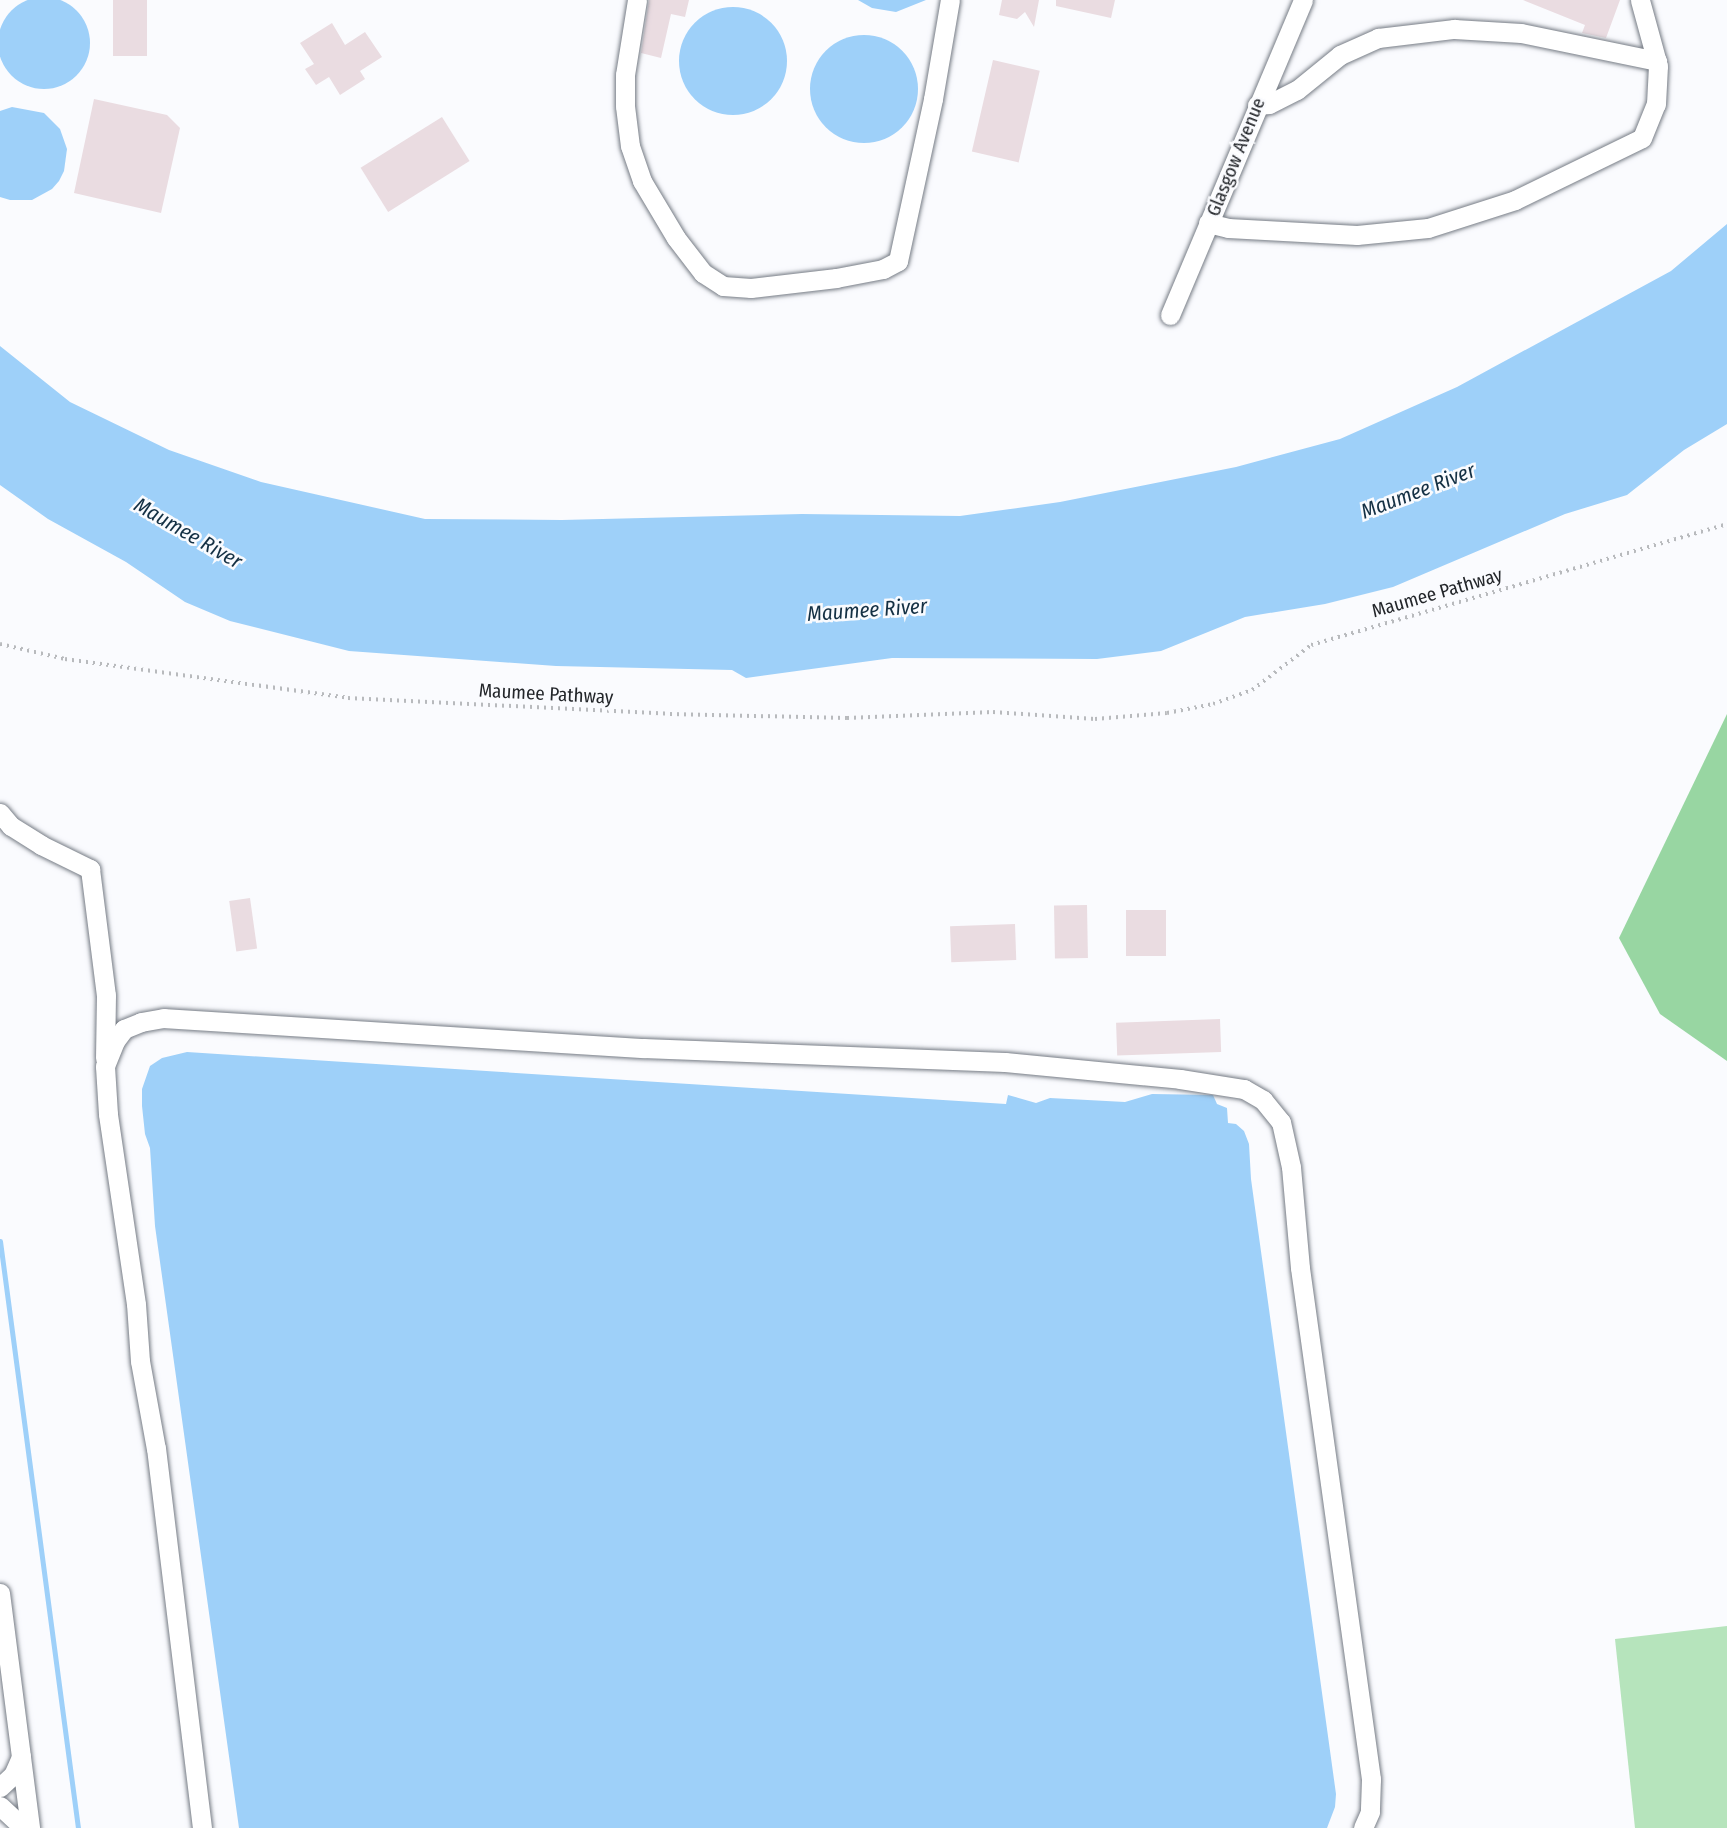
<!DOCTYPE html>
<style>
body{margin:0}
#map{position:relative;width:1727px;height:1828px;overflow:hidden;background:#fafbfe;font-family:"Fira Sans Condensed",sans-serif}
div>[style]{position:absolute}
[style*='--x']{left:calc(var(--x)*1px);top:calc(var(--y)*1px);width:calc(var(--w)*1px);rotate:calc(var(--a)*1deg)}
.green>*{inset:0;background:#b6e4bc}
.forest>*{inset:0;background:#98d6a2}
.water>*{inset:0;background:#9ed0f9}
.round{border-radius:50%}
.stream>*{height:5px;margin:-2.5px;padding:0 2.5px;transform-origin:2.5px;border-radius:2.5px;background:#9ed0f9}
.building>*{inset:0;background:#eadce1;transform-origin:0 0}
.path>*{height:3.5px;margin-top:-1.75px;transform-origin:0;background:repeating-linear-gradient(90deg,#b8babd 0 2px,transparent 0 7px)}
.roads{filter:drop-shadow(0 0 2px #767c85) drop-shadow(0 0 2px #767c85)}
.minor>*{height:19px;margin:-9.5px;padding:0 9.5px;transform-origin:9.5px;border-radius:9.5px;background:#fff}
span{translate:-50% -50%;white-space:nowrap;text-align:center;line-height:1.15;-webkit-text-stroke:5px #fafbfe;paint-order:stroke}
.street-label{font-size:19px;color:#23262a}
.water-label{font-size:21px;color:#143044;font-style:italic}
</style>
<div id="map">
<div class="green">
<i style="clip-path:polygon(1727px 1626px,1727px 1828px,1635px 1828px,1615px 1639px)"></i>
</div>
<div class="forest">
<i style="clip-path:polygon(1727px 714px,1727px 1061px,1660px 1014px,1619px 938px)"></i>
</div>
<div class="water">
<i class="round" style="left:-2px;top:-3px;width:92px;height:92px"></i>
<i style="clip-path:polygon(858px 0,926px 0,896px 12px,872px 8px)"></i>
<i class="round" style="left:679px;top:7px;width:108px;height:108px"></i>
<i class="round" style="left:810px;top:35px;width:108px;height:108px"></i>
<i style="clip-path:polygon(12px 107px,44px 113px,60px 129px,67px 149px,64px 171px,59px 181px,52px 189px,32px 200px,10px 200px,0 197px,0 111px)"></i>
<i style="clip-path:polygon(1727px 224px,1727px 424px,1684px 450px,1627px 495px,1565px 514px,1393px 587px,1325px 604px,1245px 617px,1161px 651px,1097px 659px,892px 658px,746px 678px,732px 670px,556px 666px,349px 651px,230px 621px,185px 602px,126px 562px,48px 519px,0 485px,0 346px,70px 402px,169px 450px,261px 482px,425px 519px,562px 520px,802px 514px,960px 516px,1060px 502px,1236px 467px,1340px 439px,1457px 387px,1671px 271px)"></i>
<i style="clip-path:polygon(187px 1052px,1006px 1104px,1008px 1095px,1036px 1103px,1050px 1098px,1125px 1102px,1152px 1094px,1213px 1095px,1217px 1104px,1227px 1108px,1228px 1123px,1236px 1124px,1244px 1131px,1249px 1144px,1251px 1179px,1336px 1794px,1335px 1807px,1327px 1828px,239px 1828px,155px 1226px,150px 1148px,145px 1134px,142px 1106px,142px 1089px,150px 1066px,162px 1058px)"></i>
</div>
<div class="stream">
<i style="--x:0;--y:1241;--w:592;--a:82.43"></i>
</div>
<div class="building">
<i style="left:113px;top:0;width:34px;height:56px"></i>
<i style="clip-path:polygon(649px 0,689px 0,685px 17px,671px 14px,661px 58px,641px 53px)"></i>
<i style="clip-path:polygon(1002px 0,1039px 0,1034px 27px,1025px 12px,1017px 19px,999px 15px)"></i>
<i style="clip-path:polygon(1056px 0,1115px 0,1111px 18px,1056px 6px)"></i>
<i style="clip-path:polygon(1523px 0,1620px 0,1606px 38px,1582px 33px,1585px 25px)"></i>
<i style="clip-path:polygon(332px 23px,345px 45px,365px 32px,382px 57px,360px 71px,365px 79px,340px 95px,329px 77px,316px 85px,305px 69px,314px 64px,300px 43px)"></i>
<i style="left:993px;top:60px;width:48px;height:94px;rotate:13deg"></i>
<i style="clip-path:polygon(94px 99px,167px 115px,180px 128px,161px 213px,74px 193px)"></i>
<i style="left:442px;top:117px;width:52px;height:96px;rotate:58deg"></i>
<i style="left:250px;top:898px;width:51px;height:21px;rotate:82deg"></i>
<i style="left:1087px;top:905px;width:53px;height:33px;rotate:89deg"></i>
<i style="left:1166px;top:910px;width:46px;height:40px;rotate:90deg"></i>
<i style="left:1015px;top:924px;width:36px;height:65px;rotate:88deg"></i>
<i style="left:1220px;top:1019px;width:33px;height:104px;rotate:88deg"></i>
</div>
<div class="path">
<i style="--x:0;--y:644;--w:67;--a:13"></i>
<i style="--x:65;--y:659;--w:286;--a:7.8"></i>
<i style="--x:348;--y:698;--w:322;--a:2.8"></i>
<i style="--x:670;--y:714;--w:177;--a:1.3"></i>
<i style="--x:847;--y:718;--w:146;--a:-2.4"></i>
<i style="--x:993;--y:712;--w:102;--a:3.9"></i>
<i style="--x:1095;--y:719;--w:72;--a:-4.8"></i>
<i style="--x:1167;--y:713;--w:47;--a:-11.1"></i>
<i style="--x:1213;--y:704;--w:41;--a:-19.7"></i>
<i style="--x:1252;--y:690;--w:74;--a:-37.3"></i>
<i style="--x:1311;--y:645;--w:433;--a:-16.2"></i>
</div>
<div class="roads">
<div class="minor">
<i style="--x:637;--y:0;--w:76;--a:99.1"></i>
<i style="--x:625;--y:75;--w:31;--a:90"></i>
<i style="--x:625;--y:106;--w:40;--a:82.9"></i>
<i style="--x:630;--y:146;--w:37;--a:71"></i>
<i style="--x:642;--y:181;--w:66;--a:59.2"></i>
<i style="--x:676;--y:238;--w:44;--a:52.4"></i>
<i style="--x:703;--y:273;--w:24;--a:33"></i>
<i style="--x:723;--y:286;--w:28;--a:4"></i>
<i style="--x:751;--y:288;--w:86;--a:-6.7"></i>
<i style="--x:836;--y:278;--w:48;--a:-10.8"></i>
<i style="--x:883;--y:269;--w:17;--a:-28"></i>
<i style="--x:898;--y:261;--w:166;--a:-77.8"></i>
<i style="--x:933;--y:99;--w:100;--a:-80.3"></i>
<i style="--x:1257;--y:105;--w:12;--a:-5"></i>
<i style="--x:1269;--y:104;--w:31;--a:-27"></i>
<i style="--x:1297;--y:90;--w:55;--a:-39.1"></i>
<i style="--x:1340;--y:55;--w:42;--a:-24.1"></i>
<i style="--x:1378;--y:38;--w:77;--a:-6.8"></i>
<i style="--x:1454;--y:29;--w:67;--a:3.4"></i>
<i style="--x:1521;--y:33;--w:139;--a:11.6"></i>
<i style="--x:1208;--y:223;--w:21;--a:14"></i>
<i style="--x:1228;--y:228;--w:129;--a:3.1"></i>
<i style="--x:1357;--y:235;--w:71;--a:-5.6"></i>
<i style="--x:1428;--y:228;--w:91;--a:-17.8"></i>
<i style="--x:1515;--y:200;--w:141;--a:-26"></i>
<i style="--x:1642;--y:138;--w:37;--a:-68"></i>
<i style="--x:1656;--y:104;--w:38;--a:-87"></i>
<i style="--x:1658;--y:66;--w:68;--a:-105.3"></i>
<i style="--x:1170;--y:315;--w:342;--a:-67.1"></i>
<i style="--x:0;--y:813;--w:17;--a:50"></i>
<i style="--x:11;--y:826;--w:36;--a:32"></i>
<i style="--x:41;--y:845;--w:55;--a:26.1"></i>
<i style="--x:90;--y:869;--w:127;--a:82.8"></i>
<i style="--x:106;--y:995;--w:63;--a:90.9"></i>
<i style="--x:0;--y:1593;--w:237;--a:82.7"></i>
<i style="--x:0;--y:1787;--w:18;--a:-43"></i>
<i style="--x:13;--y:1775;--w:20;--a:-66"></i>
<i style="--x:0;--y:1806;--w:33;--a:43"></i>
<i style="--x:202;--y:1828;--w:382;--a:-96.9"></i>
<i style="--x:156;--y:1449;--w:89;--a:-100.3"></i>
<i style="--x:140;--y:1361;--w:57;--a:-94"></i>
<i style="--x:136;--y:1304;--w:192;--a:-98.4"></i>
<i style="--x:108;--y:1114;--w:48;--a:-93.6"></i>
<i style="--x:105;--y:1066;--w:27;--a:-68"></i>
<i style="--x:115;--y:1041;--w:15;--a:-53"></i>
<i style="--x:124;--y:1029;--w:18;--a:-22"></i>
<i style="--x:141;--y:1022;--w:23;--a:-10"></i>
<i style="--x:164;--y:1018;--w:480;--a:3.6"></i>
<i style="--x:643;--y:1048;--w:362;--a:2.2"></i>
<i style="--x:1005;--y:1062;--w:176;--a:5.5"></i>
<i style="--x:1180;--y:1079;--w:65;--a:8.9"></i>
<i style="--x:1244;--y:1089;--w:22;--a:30"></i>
<i style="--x:1263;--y:1100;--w:28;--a:51"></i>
<i style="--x:1281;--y:1122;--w:46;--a:77.5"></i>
<i style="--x:1291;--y:1167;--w:101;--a:84.9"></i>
<i style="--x:1300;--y:1268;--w:516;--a:82.09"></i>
<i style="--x:1371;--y:1779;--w:33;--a:92"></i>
<i style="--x:1370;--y:1812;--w:17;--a:114"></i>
</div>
</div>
<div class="street-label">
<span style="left:1236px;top:157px;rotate:-68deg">Glasgow Avenue</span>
<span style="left:1437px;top:593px;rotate:-16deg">Maumee Pathway</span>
<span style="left:546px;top:694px;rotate:3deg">Maumee Pathway</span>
</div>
<div class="water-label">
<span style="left:1418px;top:491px;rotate:-21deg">Maumee River</span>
<span style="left:188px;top:533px;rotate:30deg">Maumee River</span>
<span style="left:867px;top:610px;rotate:-4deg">Maumee River</span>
</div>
</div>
